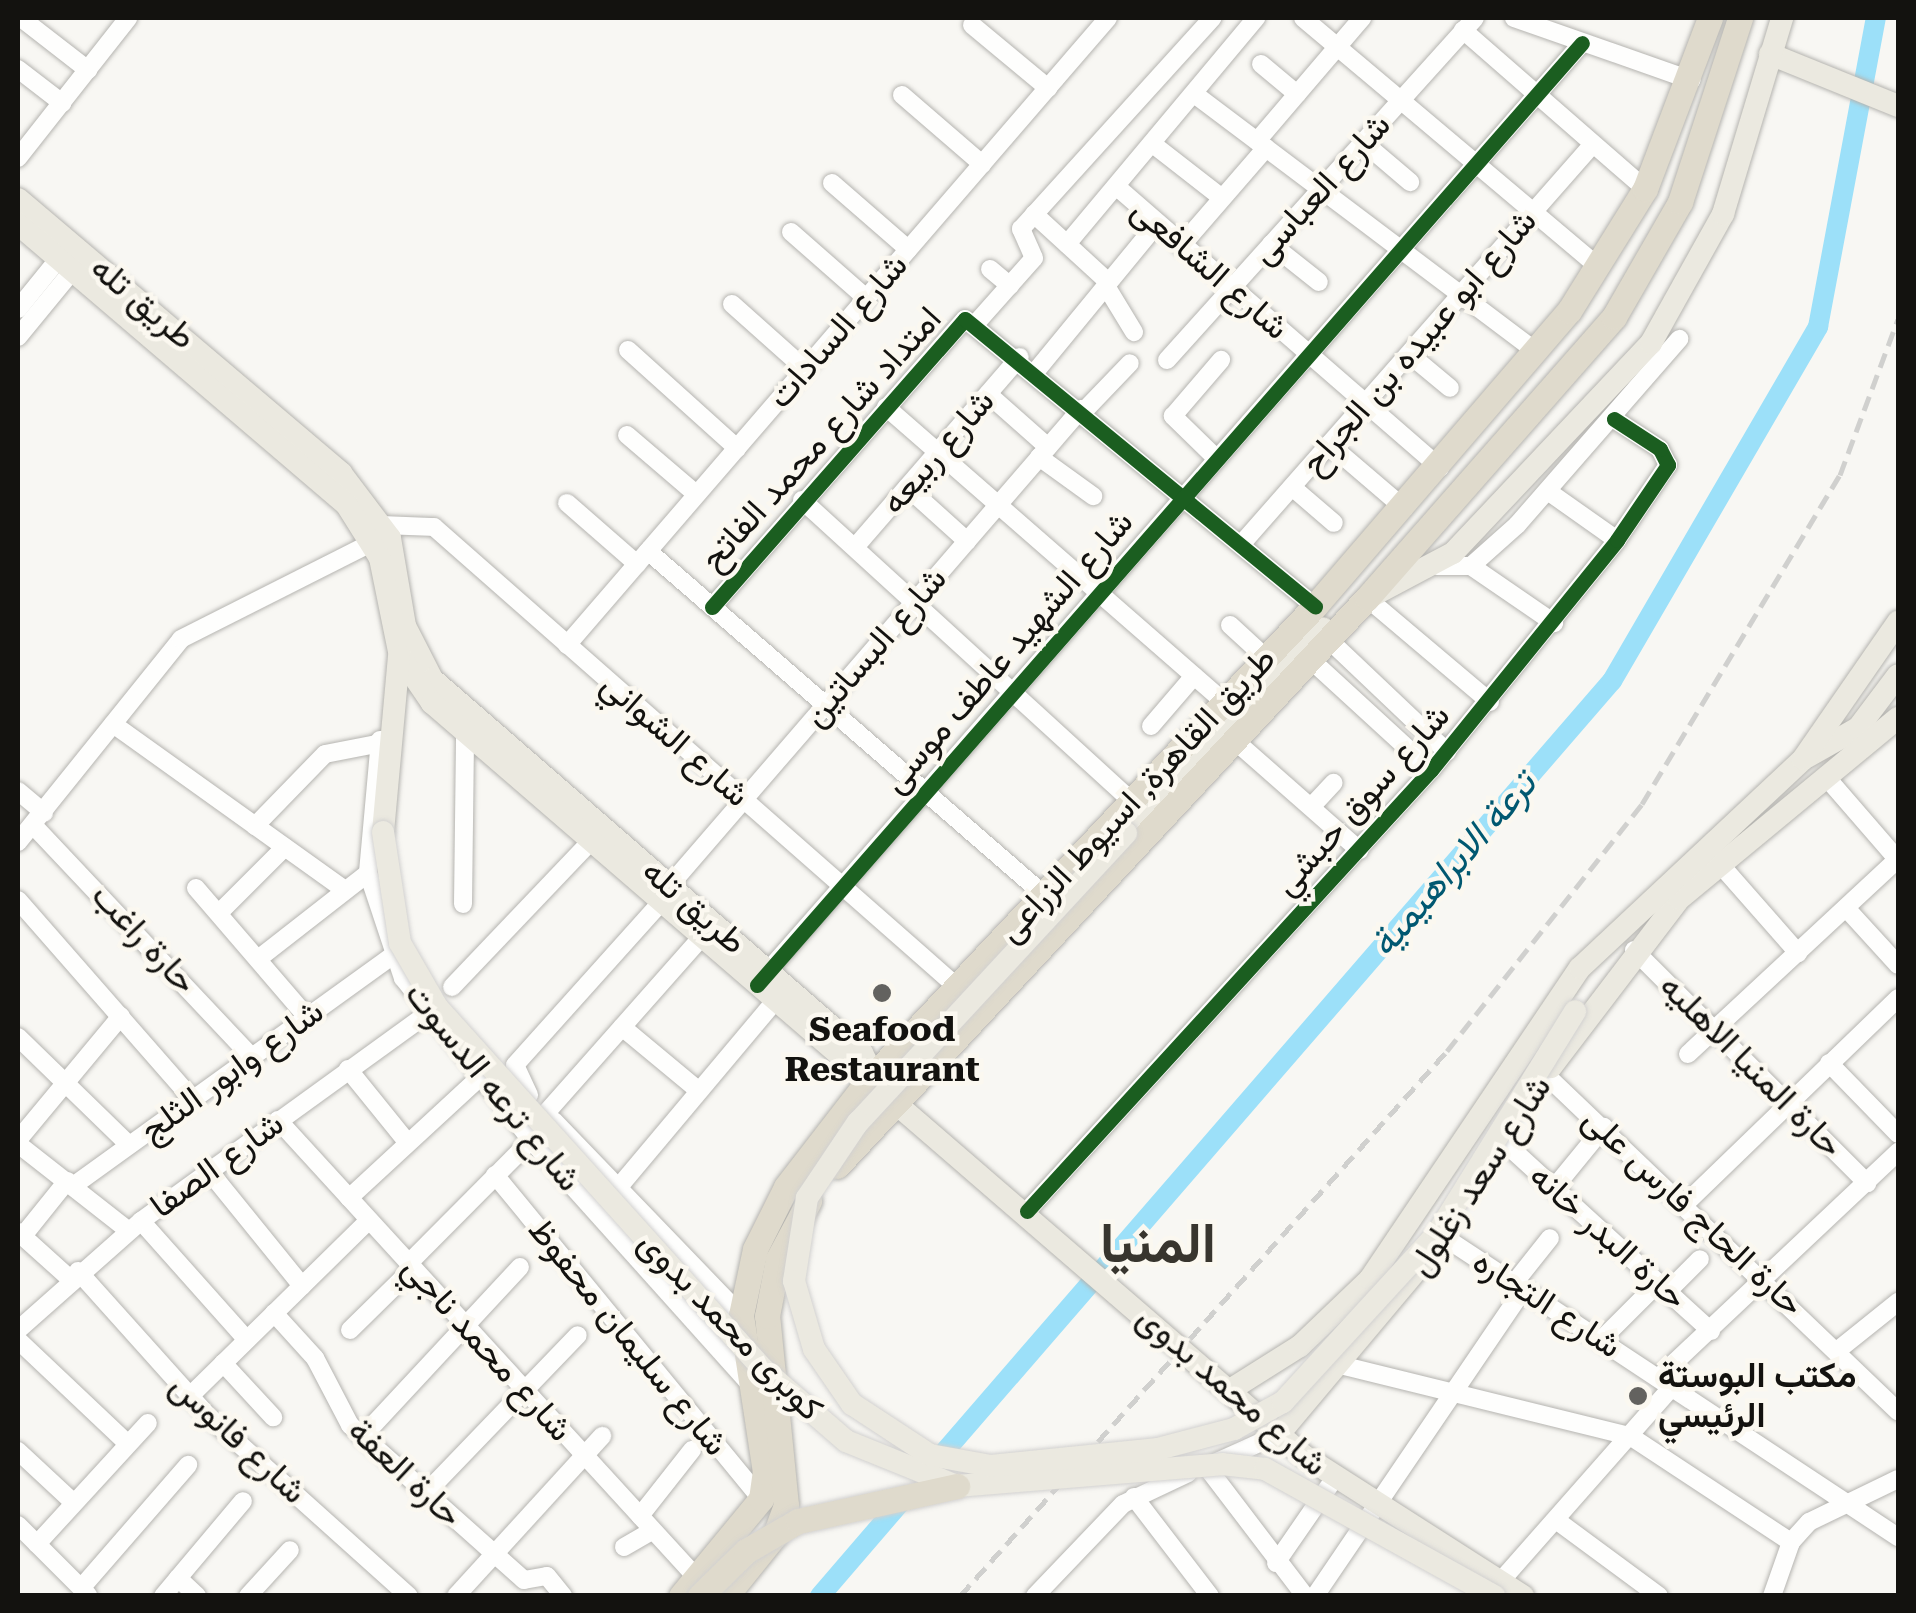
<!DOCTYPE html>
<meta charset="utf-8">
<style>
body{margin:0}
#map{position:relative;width:1916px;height:1613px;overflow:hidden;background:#f8f7f3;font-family:"Roboto Serif",Vazirmatn,serif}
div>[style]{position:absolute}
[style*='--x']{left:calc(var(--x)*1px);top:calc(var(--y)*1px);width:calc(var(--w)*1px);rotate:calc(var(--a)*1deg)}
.canal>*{height:20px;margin:-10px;padding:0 10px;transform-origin:10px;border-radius:10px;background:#9ce0f9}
.roads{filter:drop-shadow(0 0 2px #b5b4b0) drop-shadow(0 0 2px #b5b4b0)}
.minor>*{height:18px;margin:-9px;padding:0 9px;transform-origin:9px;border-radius:9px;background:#fefefd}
.major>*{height:22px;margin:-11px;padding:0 11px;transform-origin:11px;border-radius:11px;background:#ebe9e0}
.highway>*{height:25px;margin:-12.5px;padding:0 12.5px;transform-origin:12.5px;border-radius:12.5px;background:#dfdacc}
.rail>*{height:5px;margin-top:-2.5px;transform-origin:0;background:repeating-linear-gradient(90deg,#d0d0ce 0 15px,transparent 0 23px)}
.bridges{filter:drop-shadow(0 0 2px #d2d1d0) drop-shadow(0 0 2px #d2d1d0)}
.major-bridge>*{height:22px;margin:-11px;padding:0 11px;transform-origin:11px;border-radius:11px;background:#ebe9e0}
.highway-bridge>*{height:25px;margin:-12.5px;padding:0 12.5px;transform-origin:12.5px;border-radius:12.5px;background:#dfdacc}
.cycleway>*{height:15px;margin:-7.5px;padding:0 7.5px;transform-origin:7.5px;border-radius:7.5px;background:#1b5e20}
.dots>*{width:28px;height:28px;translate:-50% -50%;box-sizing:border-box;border:5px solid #fbf8f0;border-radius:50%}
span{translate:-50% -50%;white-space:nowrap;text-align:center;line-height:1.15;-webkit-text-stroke:9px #fbf8f0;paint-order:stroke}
.street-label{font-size:35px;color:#13120f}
.poi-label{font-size:35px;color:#13120f;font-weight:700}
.left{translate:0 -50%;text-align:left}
.water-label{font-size:38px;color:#005871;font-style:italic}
.town-label{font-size:55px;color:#38352e;font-weight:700}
.frame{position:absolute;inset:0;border:20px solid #13120f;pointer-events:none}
</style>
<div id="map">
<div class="canal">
<i style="--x:933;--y:1465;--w:1037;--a:-49.11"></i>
<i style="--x:1612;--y:681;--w:410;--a:-59.8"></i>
<i style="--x:1818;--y:327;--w:314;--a:-79.4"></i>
<i style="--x:820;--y:1596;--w:133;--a:-49.3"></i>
</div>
<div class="roads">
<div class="minor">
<i style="--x:21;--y:18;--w:85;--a:37.8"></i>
<i style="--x:1303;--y:18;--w:387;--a:40.1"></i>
<i style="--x:1514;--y:18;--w:188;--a:19.3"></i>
<i style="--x:972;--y:25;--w:99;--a:39.7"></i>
<i style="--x:1463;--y:30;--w:242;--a:41.1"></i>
<i style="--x:1261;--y:64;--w:47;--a:39.8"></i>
<i style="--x:18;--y:69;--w:56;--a:37.7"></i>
<i style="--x:902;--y:95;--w:106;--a:40.8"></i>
<i style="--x:1197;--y:96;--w:426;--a:37"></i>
<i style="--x:1257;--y:141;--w:162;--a:-49.5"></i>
<i style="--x:1363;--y:142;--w:62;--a:40.4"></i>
<i style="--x:1154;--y:145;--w:86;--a:37.9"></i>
<i style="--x:18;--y:158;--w:178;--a:-51.8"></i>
<i style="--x:832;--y:183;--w:101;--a:41"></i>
<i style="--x:1117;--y:187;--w:428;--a:41"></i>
<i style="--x:1034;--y:214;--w:99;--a:42.5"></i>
<i style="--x:791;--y:232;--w:100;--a:41.3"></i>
<i style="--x:1067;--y:244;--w:295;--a:-50.1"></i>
<i style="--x:1271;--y:244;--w:61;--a:38.4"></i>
<i style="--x:1181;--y:246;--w:130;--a:-49.1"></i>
<i style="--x:990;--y:269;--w:26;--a:40"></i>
<i style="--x:1106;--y:286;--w:54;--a:58.7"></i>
<i style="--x:732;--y:304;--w:98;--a:41.7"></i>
<i style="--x:18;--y:309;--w:75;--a:-51"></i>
<i style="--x:978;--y:321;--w:84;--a:-48.4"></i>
<i style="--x:1034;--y:258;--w:32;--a:-114"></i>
<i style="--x:1021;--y:229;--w:285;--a:-47.8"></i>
<i style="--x:18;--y:337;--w:94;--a:-50.6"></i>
<i style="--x:628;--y:350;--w:147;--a:42"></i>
<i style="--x:1409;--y:354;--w:53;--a:39.7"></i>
<i style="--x:1167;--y:360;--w:460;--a:-48"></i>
<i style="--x:1036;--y:371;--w:189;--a:-50.6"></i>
<i style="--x:988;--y:394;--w:80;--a:41.5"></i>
<i style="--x:886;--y:407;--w:449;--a:41.1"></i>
<i style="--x:1084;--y:411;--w:66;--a:-46.2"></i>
<i style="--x:627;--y:435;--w:91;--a:40.5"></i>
<i style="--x:1329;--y:444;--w:99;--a:40.5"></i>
<i style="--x:1039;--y:457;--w:67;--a:35.8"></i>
<i style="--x:1217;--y:459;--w:62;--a:-135.7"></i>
<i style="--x:1173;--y:416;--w:74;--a:-49.4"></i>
<i style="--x:907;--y:487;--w:81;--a:42"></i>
<i style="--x:1292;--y:487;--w:55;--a:40.6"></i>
<i style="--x:1549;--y:492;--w:83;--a:35.2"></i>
<i style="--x:802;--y:500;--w:445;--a:42.4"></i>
<i style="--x:567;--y:503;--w:93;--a:41.1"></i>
<i style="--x:384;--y:525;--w:50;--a:2.3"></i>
<i style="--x:434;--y:527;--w:695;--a:41.33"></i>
<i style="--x:1245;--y:540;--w:527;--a:-48.69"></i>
<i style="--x:856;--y:546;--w:250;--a:-49.1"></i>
<i style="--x:648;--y:551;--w:523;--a:40.97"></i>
<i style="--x:1437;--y:566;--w:34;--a:0"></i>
<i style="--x:1471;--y:566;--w:62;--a:-41.7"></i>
<i style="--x:1517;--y:525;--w:247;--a:-48.9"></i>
<i style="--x:1471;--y:566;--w:101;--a:34.5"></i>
<i style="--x:1367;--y:598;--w:161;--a:40.2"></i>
<i style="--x:712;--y:607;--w:383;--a:-48.7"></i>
<i style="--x:965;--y:319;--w:453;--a:39.4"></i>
<i style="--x:1230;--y:625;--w:49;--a:42.5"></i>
<i style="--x:1328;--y:639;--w:164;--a:43.5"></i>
<i style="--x:567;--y:645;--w:828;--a:-49.21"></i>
<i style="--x:1310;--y:659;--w:164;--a:42.5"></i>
<i style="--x:113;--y:724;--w:285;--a:35.6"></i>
<i style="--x:1151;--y:726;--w:66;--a:-49.3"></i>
<i style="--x:380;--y:740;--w:134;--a:95.2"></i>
<i style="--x:368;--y:873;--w:111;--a:71.6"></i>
<i style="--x:403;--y:978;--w:206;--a:51.7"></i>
<i style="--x:531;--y:1140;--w:322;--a:48.1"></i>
<i style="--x:1234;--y:740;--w:167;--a:41.3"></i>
<i style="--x:1827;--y:778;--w:108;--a:49.1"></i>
<i style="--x:18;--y:791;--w:34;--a:40"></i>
<i style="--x:1311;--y:807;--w:33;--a:-47"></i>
<i style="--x:33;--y:825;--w:318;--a:46.7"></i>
<i style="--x:255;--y:826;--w:100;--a:-45.8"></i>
<i style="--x:325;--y:754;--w:68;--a:-11"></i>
<i style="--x:18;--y:842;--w:260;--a:-51.2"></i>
<i style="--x:181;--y:639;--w:215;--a:-26.8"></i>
<i style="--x:1719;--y:863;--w:120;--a:48.7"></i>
<i style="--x:670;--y:885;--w:629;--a:-49.19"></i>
<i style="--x:196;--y:888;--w:170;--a:49.3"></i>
<i style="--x:18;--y:900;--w:264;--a:48.8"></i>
<i style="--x:463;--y:904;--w:172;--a:-89.3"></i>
<i style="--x:1846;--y:908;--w:77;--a:47.6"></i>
<i style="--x:219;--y:913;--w:93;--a:-45"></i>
<i style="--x:1634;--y:950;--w:330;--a:45"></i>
<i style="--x:258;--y:959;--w:140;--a:-38"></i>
<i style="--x:761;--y:979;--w:1245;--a:-48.74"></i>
<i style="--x:452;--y:987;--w:202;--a:-46.4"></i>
<i style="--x:622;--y:1027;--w:100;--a:39.7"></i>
<i style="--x:18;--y:1037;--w:155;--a:44.2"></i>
<i style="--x:1688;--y:1054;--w:287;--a:-42.9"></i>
<i style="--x:1829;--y:1063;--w:99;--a:45.8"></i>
<i style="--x:348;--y:1069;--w:95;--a:51"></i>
<i style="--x:1546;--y:1075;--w:487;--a:43.7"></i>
<i style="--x:529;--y:1095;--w:33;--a:-115"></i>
<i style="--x:515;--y:1065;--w:219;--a:-48.1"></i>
<i style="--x:546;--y:1113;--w:244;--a:-48.5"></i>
<i style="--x:278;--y:1120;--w:621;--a:47.55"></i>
<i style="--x:554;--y:1121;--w:269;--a:46.1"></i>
<i style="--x:18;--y:1140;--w:161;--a:-50.3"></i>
<i style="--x:1505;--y:1143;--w:279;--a:42.4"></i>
<i style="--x:18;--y:1144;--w:141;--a:38.1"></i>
<i style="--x:209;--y:1171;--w:148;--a:51"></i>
<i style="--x:495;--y:1175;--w:419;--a:50.6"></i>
<i style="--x:73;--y:1186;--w:392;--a:-35.8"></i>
<i style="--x:618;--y:1188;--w:244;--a:-50"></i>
<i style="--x:1554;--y:1188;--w:79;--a:-50.7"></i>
<i style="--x:349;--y:1198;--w:177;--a:-42.7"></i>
<i style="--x:1686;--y:1203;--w:295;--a:-44"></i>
<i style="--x:1027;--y:1211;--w:598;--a:-47.51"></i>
<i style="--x:1431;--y:770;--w:296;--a:-51"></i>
<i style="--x:1617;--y:540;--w:91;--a:-55.8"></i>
<i style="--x:1668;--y:465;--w:18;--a:-117"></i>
<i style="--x:1660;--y:449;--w:55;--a:-146.9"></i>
<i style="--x:141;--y:1221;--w:159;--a:48.3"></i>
<i style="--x:18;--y:1232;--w:69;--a:42"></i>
<i style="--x:22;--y:1237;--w:72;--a:-51.2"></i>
<i style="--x:1444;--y:1237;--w:544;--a:33.46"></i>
<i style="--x:409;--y:1263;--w:173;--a:-45.2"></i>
<i style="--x:78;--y:1271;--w:193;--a:48.1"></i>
<i style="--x:207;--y:1415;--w:271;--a:41.9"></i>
<i style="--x:1515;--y:1282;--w:56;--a:-51.5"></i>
<i style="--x:1668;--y:1291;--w:45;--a:-45"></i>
<i style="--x:274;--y:1313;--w:61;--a:47.7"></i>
<i style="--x:315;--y:1358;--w:76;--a:62.4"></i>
<i style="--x:350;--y:1425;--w:233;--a:41.7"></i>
<i style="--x:524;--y:1580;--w:23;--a:-10"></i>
<i style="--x:547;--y:1576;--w:26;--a:51"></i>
<i style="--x:18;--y:1330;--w:164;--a:-41.5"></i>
<i style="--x:141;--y:1221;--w:354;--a:-35.9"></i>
<i style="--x:350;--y:1330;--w:88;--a:-44.5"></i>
<i style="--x:1602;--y:1339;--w:79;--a:-45"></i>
<i style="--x:18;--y:1340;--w:151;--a:43.4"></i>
<i style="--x:1838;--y:1350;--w:77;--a:-38.7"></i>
<i style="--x:223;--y:1363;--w:74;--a:47.2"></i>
<i style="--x:1344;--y:1366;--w:294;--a:13.8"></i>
<i style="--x:1630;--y:1436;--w:193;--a:33.4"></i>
<i style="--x:1658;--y:1378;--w:330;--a:-43.3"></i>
<i style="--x:189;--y:1397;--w:252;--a:-44.5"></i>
<i style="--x:362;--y:1437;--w:232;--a:-47.1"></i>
<i style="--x:18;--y:1451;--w:76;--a:42.9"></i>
<i style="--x:1217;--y:1462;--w:68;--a:-24.3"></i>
<i style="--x:1206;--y:1466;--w:163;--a:52.7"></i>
<i style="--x:423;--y:1496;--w:223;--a:-46.1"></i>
<i style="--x:1134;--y:1497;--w:125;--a:52.5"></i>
<i style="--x:640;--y:1516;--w:84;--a:-51.8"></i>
<i style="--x:1556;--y:1520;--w:128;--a:36.4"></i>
<i style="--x:18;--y:1525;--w:99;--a:45"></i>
<i style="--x:37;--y:1544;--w:164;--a:-47.5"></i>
<i style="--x:624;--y:1547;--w:32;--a:-30"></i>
<i style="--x:1276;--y:1563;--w:102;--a:-55.4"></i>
<i style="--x:178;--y:1578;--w:26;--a:43"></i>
<i style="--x:82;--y:1587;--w:162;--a:-49"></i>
<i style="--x:1492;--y:1591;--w:272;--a:-48.6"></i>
<i style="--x:163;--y:1596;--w:124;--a:-49.9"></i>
<i style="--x:248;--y:1596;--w:62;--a:-47.6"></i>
<i style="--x:456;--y:1596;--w:217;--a:-47.6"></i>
<i style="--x:1035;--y:1596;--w:127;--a:-46.3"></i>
<i style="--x:1123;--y:1504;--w:72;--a:-25.5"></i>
<i style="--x:1315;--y:1596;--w:372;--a:-55.8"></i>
<i style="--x:1772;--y:1596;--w:57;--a:-70.6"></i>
<i style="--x:1791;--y:1542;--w:27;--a:-48"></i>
<i style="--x:1809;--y:1522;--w:99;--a:-25.8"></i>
</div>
<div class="major">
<i style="--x:1770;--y:54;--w:138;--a:22.1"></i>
<i style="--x:18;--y:199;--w:424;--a:40.3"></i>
<i style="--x:341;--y:473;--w:81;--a:53"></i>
<i style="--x:390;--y:538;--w:89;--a:80.3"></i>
<i style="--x:405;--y:626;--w:59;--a:63"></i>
<i style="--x:432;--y:679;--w:570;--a:41.02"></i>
<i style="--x:862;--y:1053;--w:25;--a:63"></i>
<i style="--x:18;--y:224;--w:431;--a:40.5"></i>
<i style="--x:346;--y:504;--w:64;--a:57.8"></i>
<i style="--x:380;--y:558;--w:100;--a:78.5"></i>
<i style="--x:400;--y:656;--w:57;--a:55.8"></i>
<i style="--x:432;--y:703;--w:1152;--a:40.81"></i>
<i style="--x:1304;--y:1456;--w:260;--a:32.6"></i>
<i style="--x:1366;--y:599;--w:98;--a:-27.9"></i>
<i style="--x:1453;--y:553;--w:289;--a:-46.7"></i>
<i style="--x:1651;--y:343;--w:148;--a:-60.8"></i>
<i style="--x:1723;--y:214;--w:205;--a:-73.2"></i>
<i style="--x:1807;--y:757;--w:59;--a:-29.6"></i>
<i style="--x:1858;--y:728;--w:66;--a:-53"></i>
<i style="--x:383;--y:832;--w:176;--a:-84.8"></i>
<i style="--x:1126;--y:833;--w:284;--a:-46.1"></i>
<i style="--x:1551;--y:1067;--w:211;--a:-52.7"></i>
<i style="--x:1679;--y:899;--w:284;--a:-39.6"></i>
<i style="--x:1230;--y:1390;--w:83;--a:-32.2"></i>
<i style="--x:1300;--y:1346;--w:97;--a:-43.7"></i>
<i style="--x:1370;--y:1279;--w:375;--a:-56"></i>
<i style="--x:1580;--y:968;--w:306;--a:-43.1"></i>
<i style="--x:1803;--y:759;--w:167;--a:-55.3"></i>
<i style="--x:1279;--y:1434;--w:246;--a:-50"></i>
</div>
<div class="highway">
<i style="--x:837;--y:1166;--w:777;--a:-46.98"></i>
<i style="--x:1367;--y:598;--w:374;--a:-48.7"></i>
<i style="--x:1614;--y:317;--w:133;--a:-60.1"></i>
<i style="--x:1680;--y:202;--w:194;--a:-71.9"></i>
<i style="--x:681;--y:1596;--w:126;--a:-50.5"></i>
<i style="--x:761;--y:1499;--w:27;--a:-82"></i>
<i style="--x:765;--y:1472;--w:159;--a:-98.7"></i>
<i style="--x:741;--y:1315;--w:67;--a:-78"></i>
<i style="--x:755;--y:1249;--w:69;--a:-63.4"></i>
<i style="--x:786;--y:1187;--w:134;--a:-52.3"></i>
<i style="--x:868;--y:1081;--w:652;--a:-46.74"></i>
<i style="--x:1315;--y:606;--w:389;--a:-49.3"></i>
<i style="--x:1569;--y:311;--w:144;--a:-58.1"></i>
<i style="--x:1645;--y:189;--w:183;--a:-69.2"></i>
<i style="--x:726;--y:1596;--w:78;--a:-51.2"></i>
<i style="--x:775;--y:1535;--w:32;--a:-70"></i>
<i style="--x:786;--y:1505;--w:190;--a:-95.7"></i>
<i style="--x:767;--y:1316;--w:58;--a:-79.1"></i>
<i style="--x:778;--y:1259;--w:66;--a:-61.9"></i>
</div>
</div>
<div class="rail">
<i style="--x:960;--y:1596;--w:731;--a:-48.22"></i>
<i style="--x:1447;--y:1051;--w:315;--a:-51.7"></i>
<i style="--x:1642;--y:804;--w:384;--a:-59"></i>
<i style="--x:1840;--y:475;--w:166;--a:-69.6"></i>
</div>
<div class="bridges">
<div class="major-bridge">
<i style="--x:383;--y:832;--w:112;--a:81.3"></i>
<i style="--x:400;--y:943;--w:74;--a:60"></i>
<i style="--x:437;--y:1007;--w:489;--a:48"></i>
<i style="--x:764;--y:1370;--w:108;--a:40.9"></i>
<i style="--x:846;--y:1441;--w:120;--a:22.1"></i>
<i style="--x:957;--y:1486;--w:266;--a:-4.7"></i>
<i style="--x:1222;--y:1464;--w:43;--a:6.6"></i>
<i style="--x:1265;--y:1469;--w:262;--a:29"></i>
<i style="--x:1126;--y:833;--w:394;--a:132.8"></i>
<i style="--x:858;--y:1122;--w:92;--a:123.9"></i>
<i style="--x:807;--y:1198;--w:84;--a:98.9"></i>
<i style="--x:794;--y:1281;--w:71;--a:73.6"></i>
<i style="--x:814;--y:1349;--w:67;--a:55.4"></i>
<i style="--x:852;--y:1404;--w:93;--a:33.2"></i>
<i style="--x:930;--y:1455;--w:62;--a:10.2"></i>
<i style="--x:991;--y:1466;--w:168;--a:-5.8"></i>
<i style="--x:1158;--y:1449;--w:79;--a:-14.7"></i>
<i style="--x:1234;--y:1429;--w:56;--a:-28.9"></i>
<i style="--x:1283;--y:1402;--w:228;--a:-47.5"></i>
<i style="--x:1437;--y:1234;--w:262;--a:-58.2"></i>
</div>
<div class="highway-bridge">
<i style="--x:700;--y:1596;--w:64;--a:-44.4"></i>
<i style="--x:746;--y:1551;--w:60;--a:-30"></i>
<i style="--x:798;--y:1521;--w:163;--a:-12.4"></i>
</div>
</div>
<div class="cycleway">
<i style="--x:712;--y:607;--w:383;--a:-48.7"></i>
<i style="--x:965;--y:319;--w:453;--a:39.4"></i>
<i style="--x:757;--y:985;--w:1252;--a:-48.79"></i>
<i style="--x:1027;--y:1211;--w:598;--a:-47.51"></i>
<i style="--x:1431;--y:770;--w:296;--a:-51"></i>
<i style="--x:1617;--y:540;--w:91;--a:-55.8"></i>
<i style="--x:1668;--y:465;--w:18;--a:-117"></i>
<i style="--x:1660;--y:449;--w:55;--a:-146.9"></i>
</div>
<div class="dots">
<i style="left:882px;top:993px;background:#63625f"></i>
<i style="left:1638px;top:1396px;background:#63625f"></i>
</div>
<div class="street-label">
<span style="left:1321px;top:189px;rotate:-48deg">شارع العباسى</span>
<span style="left:1210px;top:269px;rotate:41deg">شارع الشافعى</span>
<span style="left:143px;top:303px;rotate:40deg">طريق تله</span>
<span style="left:838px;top:331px;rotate:-49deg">شارع السادات</span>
<span style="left:1419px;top:342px;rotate:-49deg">شارع ابو عبيده بن الجراح</span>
<span style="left:821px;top:439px;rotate:-48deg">امتداد شارع محمد الفاتح</span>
<span style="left:938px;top:452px;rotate:-49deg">شارع ربيعه</span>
<span style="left:875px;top:647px;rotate:-49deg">شارع البساتين</span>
<span style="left:1008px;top:652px;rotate:-49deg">شارع الشهيد عاطف موسى</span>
<span style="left:675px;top:740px;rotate:41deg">شارع الشواني</span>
<span style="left:1137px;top:795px;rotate:-47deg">طريق القاهرة, اسيوط الزراعى</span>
<span style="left:1362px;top:800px;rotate:-48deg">شارع سوق حبشي</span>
<span style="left:694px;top:907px;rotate:41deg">طريق تله</span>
<span style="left:144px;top:939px;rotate:47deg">حارة راغب</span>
<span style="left:1751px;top:1066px;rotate:45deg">حارة المنيا الاهليه</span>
<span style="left:232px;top:1071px;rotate:-36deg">شارع وابور الثلج</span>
<span style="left:493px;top:1087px;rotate:51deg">شارع ترعه الدسوت</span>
<span style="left:217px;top:1165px;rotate:-36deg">شارع الصفا</span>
<span style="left:1480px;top:1176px;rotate:-57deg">شارع سعد زغلول</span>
<span style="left:1693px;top:1212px;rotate:43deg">حارة الحاج فارس على</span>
<span style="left:1608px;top:1237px;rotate:42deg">حارة البدر خانه</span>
<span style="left:1547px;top:1304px;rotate:33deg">شارع التجاره</span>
<span style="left:730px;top:1326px;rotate:46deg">كوبرى محمد بدوى</span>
<span style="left:628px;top:1337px;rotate:51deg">شارع سليمان محفوظ</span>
<span style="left:487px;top:1349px;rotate:48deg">شارع محمد ناجي</span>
<span style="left:1232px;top:1391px;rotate:41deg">شارع محمد بدوى</span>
<span style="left:238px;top:1439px;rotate:43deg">شارع فانوس</span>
<span style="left:405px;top:1473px;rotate:43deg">حارة العفة</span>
</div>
<div class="poi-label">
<span style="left:882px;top:1050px">Seafood<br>Restaurant</span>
<span class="left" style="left:1658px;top:1396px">مكتب البوستة<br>الرئيسي</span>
</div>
<div class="water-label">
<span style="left:1453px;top:864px;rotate:-49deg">ترعة الابراهيمية</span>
</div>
<div class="town-label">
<span style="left:1158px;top:1244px">المنيا</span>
</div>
<div class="frame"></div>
</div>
